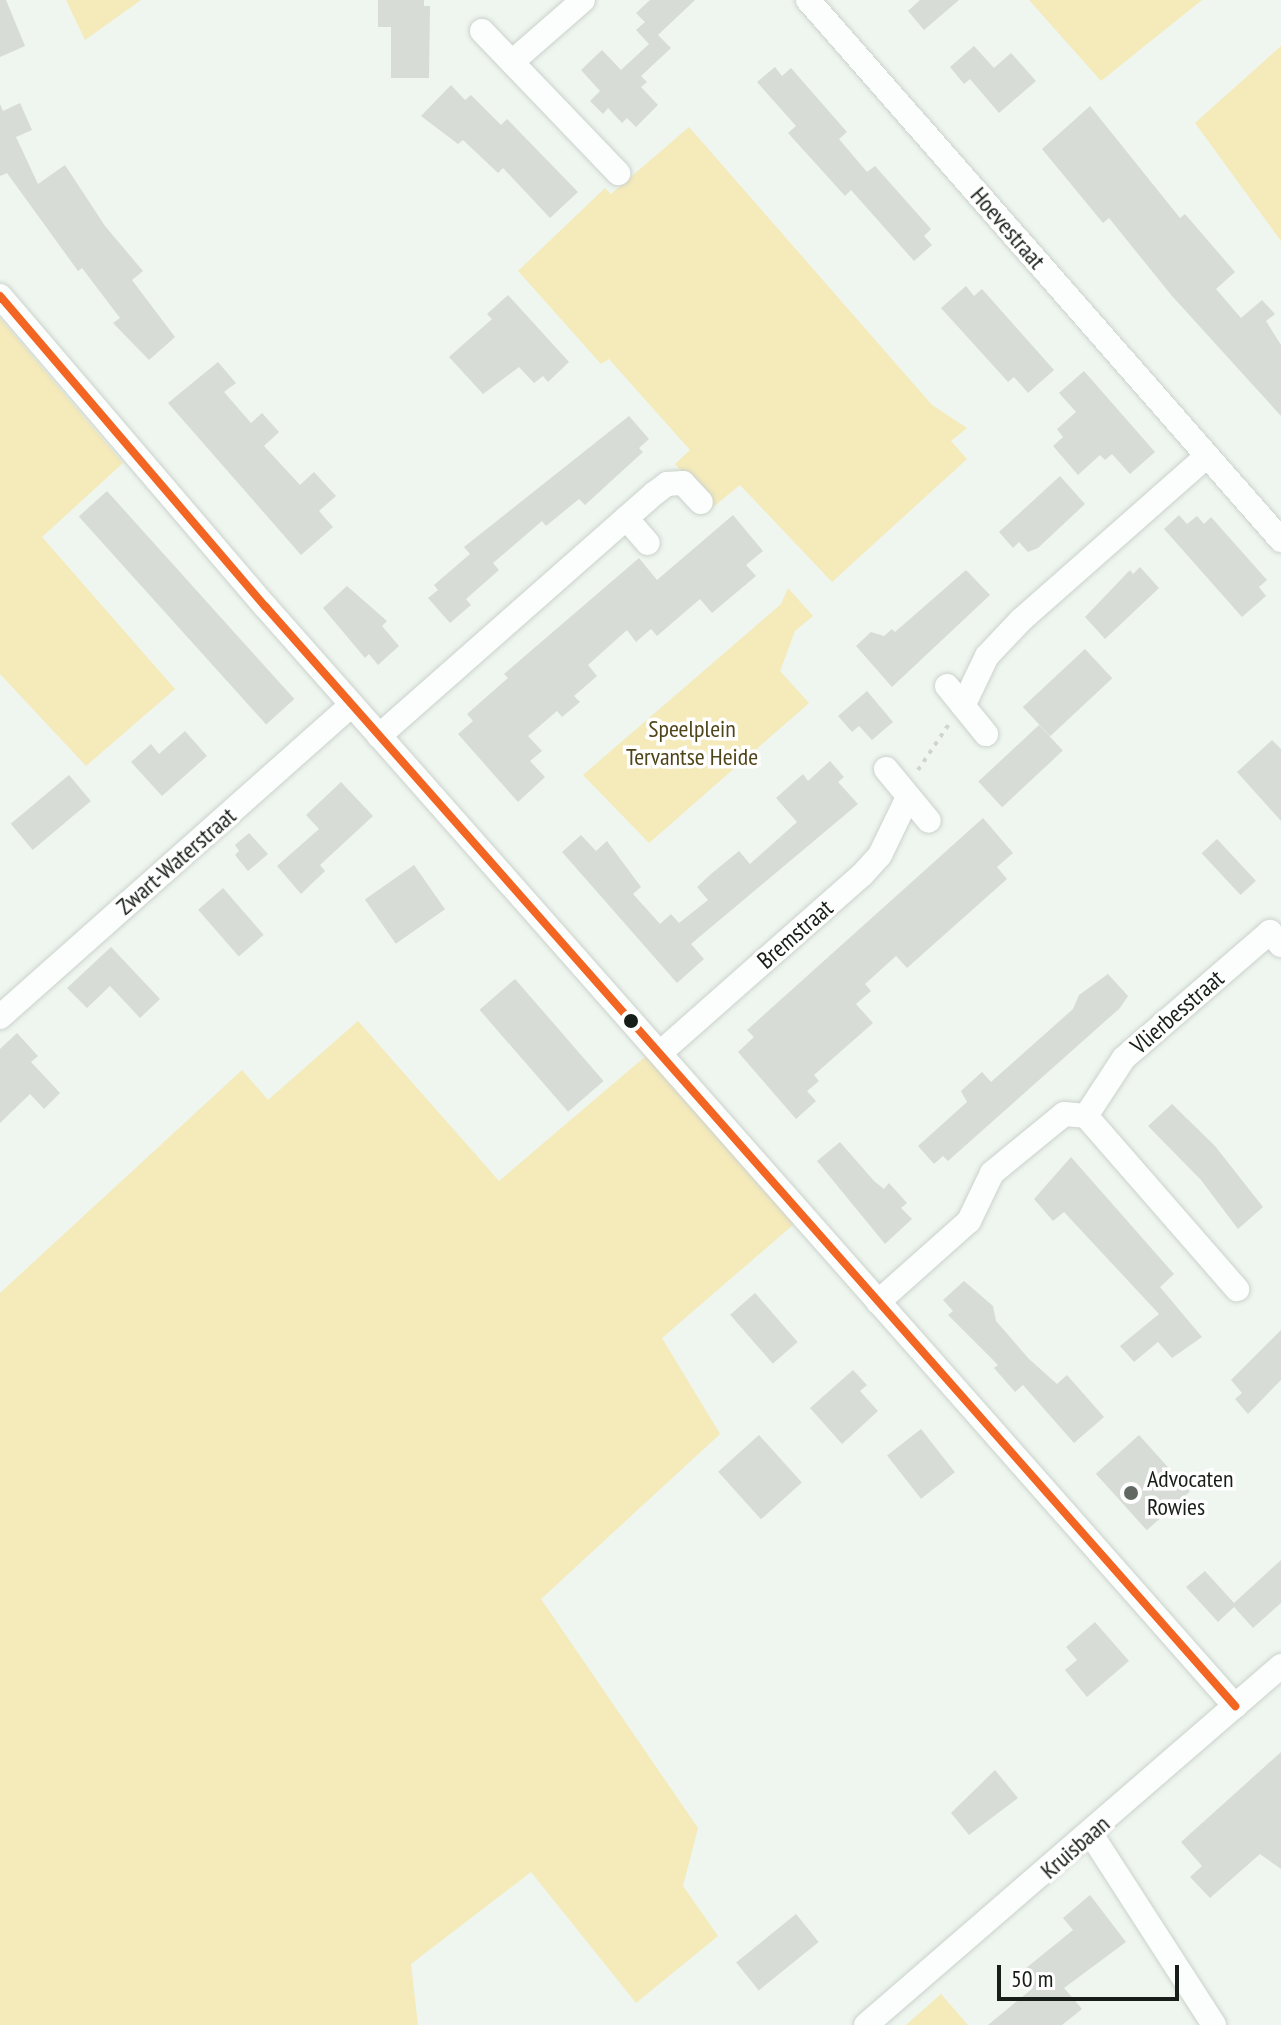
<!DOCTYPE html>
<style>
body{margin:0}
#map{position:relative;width:1281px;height:2025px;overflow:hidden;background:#eef6ef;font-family:"PT Sans Narrow",sans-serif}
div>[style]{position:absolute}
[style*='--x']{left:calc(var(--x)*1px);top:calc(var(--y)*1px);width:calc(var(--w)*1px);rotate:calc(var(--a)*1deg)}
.green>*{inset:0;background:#f5eaba}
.building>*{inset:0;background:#d7dcd6;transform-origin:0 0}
.path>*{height:4px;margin-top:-2px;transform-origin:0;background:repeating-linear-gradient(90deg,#d2d4d2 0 4px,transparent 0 10px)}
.roads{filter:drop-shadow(0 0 2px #cbd2cc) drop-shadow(0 0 2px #cbd2cc)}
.minor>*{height:24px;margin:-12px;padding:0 12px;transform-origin:12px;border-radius:12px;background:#fcfefd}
.bus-1>*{height:8px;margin:-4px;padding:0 4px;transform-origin:4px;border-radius:4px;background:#f26522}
.dots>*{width:22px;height:22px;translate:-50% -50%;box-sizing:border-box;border:4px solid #fff;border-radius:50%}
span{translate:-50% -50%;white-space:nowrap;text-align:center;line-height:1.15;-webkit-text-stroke:7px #fff;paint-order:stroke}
.street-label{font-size:24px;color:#171d18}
.park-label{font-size:24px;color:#504419}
.poi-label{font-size:24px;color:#171d18}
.left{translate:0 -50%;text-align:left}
.scale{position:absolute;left:997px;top:1965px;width:182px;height:36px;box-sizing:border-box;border:4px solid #171d18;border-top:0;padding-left:10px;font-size:24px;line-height:28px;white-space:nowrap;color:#171d18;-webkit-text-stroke:6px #fff;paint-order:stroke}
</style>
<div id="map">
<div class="green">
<i style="clip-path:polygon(66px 0,141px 0,85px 40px)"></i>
<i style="clip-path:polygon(1029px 0,1202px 0,1101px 81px)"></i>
<i style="clip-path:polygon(1281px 46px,1281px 241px,1195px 123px)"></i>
<i style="clip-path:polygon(689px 127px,932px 405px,967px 428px,951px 441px,967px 459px,832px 582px,740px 485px,713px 507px,708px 502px,675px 464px,690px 450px,609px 359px,601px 364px,518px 271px,605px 188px,611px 194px)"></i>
<i style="clip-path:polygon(0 318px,123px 463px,42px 537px,175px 689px,86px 766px,0 674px)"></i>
<i style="clip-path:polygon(788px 588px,813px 616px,795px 631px,780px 671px,809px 703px,649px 843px,583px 775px,781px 604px)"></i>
<i style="clip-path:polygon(358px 1021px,499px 1181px,647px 1055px,794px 1224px,662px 1338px,720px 1434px,541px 1599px,698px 1828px,683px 1886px,718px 1936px,636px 2003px,531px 1872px,411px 1964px,418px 2025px,0 2025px,0 1293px,242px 1070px,268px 1100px)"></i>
<i style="clip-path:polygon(941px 1994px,968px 2025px,906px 2025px)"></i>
</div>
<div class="building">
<i style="clip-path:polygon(0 0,6px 0,25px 46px,0 57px)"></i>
<i style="clip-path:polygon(378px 0,424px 0,424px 6px,430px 6px,429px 78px,391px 78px,391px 27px,378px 27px)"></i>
<i style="clip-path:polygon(650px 0,695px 0,658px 35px,671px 48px,641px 76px,647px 82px,641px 87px,658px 105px,636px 127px,627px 118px,622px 123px,608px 108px,603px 114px,590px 101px,600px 91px,581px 70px,602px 50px,621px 70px,649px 44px,636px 30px,645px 22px,636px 13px)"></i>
<i style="clip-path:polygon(920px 0,959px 0,924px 30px,908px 11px)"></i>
<i style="clip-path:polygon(974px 46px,994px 68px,1011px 53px,1036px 81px,999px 113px,970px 79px,964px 84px,950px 67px)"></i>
<i style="clip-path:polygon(775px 67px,782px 76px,791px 68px,847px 132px,839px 139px,867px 172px,875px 166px,931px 229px,924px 236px,932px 245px,914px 261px,851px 190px,845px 196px,788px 133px,796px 126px,757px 82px)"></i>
<i style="clip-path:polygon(451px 85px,465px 100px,471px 95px,501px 125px,507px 119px,578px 192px,550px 218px,503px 168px,498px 173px,463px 140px,458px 144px,421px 116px)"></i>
<i style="clip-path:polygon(20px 103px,32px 130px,16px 137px,38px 184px,65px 165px,105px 226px,143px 271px,132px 280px,175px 337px,149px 360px,113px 323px,120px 318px,82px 268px,78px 271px,7px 173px,0 176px,0 104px,3px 111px)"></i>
<i style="clip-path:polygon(1090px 106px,1180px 218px,1185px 214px,1235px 272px,1216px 289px,1241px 318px,1262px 300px,1275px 314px,1266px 321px,1281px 345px,1281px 416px,1172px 296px,1109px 218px,1103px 223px,1042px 149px)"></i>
<i style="clip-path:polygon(966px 286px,974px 296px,982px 289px,1054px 370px,1028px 393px,1014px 377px,1008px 382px,941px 308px)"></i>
<i style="clip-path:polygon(508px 295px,569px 362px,548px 382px,543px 376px,534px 383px,519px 367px,483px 394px,449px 357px,492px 319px,487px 314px)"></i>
<i style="clip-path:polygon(218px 362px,236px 383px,224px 392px,251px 423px,262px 413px,279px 432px,264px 446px,300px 485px,314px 472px,336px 496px,319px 511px,333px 527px,301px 555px,168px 403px)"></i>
<i style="clip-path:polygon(1084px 371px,1155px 452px,1130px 474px,1112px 454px,1105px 460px,1100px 455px,1078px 475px,1053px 446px,1063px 437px,1057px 429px,1076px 412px,1059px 393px)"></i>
<i style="clip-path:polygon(629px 416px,649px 439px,639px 448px,643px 452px,585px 505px,579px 499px,546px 526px,542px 521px,493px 563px,499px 570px,466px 599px,471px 605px,450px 623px,428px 598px,438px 590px,434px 585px,470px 554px,464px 547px)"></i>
<i style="clip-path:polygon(1060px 476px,1085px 504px,1038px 548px,1028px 552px,1019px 542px,1013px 548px,999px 532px)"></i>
<i style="left:107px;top:491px;width:280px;height:38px;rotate:48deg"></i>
<i style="clip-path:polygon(733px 515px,763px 551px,746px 565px,756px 576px,712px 613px,700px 599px,657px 636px,651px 629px,636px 642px,627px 630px,588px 665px,597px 676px,574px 696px,580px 702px,562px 717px,557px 711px,528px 736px,542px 751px,530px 761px,545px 777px,518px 802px,458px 734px,473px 721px,467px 714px,508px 678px,504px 674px,639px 558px,657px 580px)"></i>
<i style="clip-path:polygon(1179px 515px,1187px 524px,1197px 516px,1204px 524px,1211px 517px,1267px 580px,1259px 587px,1266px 596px,1242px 617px,1164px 529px)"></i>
<i style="clip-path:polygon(1140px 567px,1159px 588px,1105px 639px,1085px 617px,1130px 570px,1133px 574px)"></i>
<i style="clip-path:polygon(966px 570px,990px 595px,892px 687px,856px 646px,871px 632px,884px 636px,892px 629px,895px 632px)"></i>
<i style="clip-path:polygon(347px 586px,387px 621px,382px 626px,399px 646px,378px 665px,369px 654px,365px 658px,323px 608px)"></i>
<i style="left:1085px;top:649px;width:40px;height:85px;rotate:47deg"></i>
<i style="clip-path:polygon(867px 691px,893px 722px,872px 740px,859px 726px,852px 732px,838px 716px)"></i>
<i style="left:1039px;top:725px;width:35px;height:83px;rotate:47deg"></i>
<i style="clip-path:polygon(185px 731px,207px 756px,162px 796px,131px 762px,151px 744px,159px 754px)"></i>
<i style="clip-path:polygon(1272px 740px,1281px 749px,1281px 821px,1237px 772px)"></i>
<i style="clip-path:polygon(830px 761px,844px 777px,838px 782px,858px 804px,691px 944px,704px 959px,677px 983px,562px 852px,581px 835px,596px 851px,607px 841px,641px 887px,633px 894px,660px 924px,671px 914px,679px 923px,708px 900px,697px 887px,711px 874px,739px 851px,750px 864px,797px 822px,776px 798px,803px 774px,808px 781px)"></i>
<i style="left:69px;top:775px;width:34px;height:76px;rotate:50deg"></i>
<i style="clip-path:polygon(341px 782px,373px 816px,320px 865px,325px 871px,301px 894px,277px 866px,319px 829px,306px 815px)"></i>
<i style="clip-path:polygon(983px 818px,1013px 853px,997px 867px,1007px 879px,907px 968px,896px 956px,865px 984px,871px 991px,856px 1004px,873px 1023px,814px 1075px,819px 1081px,807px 1091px,816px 1101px,796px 1119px,738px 1052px,754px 1037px,747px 1030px)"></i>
<i style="clip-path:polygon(249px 833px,268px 854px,248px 871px,235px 855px,239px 851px,235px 845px)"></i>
<i style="left:1217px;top:839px;width:57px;height:21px;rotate:47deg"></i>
<i style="left:414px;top:865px;width:54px;height:60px;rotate:55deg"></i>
<i style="left:223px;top:888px;width:62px;height:33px;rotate:49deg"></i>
<i style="clip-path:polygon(111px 947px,160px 999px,140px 1018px,110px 986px,87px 1008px,67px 988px)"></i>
<i style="clip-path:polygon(1108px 974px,1128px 996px,1120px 1008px,948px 1161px,943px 1156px,934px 1164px,918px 1146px,967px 1102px,961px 1091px,982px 1072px,991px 1082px,1073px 1009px,1079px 995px)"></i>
<i style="left:515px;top:979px;width:135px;height:47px;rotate:49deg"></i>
<i style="clip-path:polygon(17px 1033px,38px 1056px,31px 1062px,60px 1093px,44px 1109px,30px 1094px,0 1123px,0 1049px)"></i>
<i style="clip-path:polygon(1172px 1104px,1215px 1146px,1263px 1207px,1238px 1229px,1201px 1180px,1148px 1126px)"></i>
<i style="clip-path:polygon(840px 1142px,874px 1181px,884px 1189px,889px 1183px,907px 1203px,901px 1208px,912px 1219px,885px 1244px,817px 1161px)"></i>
<i style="clip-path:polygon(1071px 1157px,1174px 1274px,1160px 1287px,1202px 1337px,1172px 1358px,1158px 1342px,1134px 1362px,1120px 1346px,1159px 1314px,1064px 1212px,1053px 1221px,1034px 1199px)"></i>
<i style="clip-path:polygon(964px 1281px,993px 1306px,996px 1321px,1029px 1359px,1057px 1384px,1067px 1375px,1104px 1417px,1074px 1443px,1023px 1385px,1015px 1392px,994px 1368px,998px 1365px,948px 1315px,953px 1311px,943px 1300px)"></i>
<i style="left:755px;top:1293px;width:65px;height:33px;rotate:49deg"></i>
<i style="clip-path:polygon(1281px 1330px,1281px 1380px,1248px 1414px,1235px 1399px,1242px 1393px,1231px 1380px)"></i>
<i style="clip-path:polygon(853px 1370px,867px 1385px,860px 1391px,878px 1411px,842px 1444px,810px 1408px)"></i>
<i style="left:921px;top:1429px;width:55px;height:43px;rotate:52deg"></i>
<i style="left:759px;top:1435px;width:64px;height:55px;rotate:48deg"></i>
<i style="left:1139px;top:1435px;width:76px;height:58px;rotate:48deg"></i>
<i style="clip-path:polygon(1281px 1560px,1281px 1603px,1253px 1628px,1234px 1607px,1218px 1622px,1186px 1587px,1205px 1571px,1234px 1603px)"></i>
<i style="clip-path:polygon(1095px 1622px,1129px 1661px,1087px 1697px,1065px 1670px,1077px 1660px,1066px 1647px)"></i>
<i style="clip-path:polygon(1281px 1752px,1281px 1869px,1260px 1854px,1210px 1898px,1190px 1877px,1202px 1866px,1181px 1842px)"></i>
<i style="clip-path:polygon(995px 1770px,1018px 1798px,969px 1835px,951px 1813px)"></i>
<i style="clip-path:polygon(1090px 1895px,1126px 1942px,1064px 1988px,1082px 2009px,1062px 2025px,988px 2025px,1033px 1988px,1020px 1973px,1073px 1930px,1063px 1918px)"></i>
<i style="left:796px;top:1914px;width:36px;height:77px;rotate:51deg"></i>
</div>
<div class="path">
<i style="--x:918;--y:770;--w:55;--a:-56"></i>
</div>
<div class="roads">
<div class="minor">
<i style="--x:808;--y:0;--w:718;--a:48.78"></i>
<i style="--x:482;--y:31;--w:197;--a:46.2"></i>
<i style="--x:512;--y:62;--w:94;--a:-41.1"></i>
<i style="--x:0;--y:296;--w:408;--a:49.5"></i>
<i style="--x:265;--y:606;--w:1467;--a:48.59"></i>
<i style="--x:626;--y:518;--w:33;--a:49"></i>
<i style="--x:947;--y:686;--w:62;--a:50.9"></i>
<i style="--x:963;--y:706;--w:55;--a:-64.4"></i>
<i style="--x:987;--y:656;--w:50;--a:-46.6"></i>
<i style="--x:1021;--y:620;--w:248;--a:-41.4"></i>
<i style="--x:379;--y:736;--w:368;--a:-41.4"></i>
<i style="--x:655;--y:493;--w:15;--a:-37"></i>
<i style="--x:667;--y:484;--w:16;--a:-4"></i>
<i style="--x:683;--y:483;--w:26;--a:47"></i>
<i style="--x:886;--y:769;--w:67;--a:50.4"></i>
<i style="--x:0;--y:1017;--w:470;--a:-41.6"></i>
<i style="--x:660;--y:1053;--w:269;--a:-41.4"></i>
<i style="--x:862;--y:875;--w:27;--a:-48"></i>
<i style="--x:880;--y:855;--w:64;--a:-64.2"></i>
<i style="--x:1086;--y:1116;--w:230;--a:48.9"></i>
<i style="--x:878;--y:1302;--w:122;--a:-41.7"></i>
<i style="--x:969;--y:1221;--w:53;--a:-64.4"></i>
<i style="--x:992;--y:1173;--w:93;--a:-39.3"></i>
<i style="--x:1064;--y:1114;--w:22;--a:5"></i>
<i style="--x:1086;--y:1116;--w:69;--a:-56.8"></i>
<i style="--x:1124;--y:1058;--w:193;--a:-40.8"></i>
<i style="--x:1270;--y:932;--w:17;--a:50"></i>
<i style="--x:1091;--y:1834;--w:227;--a:57.2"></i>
<i style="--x:866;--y:2025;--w:549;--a:-40.86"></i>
</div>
</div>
<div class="bus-1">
<i style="--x:0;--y:296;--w:408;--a:49.5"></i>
<i style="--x:265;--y:606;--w:1467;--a:48.59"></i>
</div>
<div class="dots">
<i style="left:631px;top:1021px;background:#171d18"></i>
<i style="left:1131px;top:1493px;background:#626963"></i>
</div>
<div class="street-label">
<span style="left:1008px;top:228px;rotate:49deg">Hoevestraat</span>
<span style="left:176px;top:861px;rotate:-41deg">Zwart-Waterstraat</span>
<span style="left:795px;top:934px;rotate:-41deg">Bremstraat</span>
<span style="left:1177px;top:1012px;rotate:-41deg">Vlierbesstraat</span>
<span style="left:1075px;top:1847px;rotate:-41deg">Kruisbaan</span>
</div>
<div class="park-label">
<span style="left:692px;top:743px">Speelplein<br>Tervantse Heide</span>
</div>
<div class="poi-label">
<span class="left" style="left:1147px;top:1493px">Advocaten<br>Rowies</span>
</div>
<div class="scale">50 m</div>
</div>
